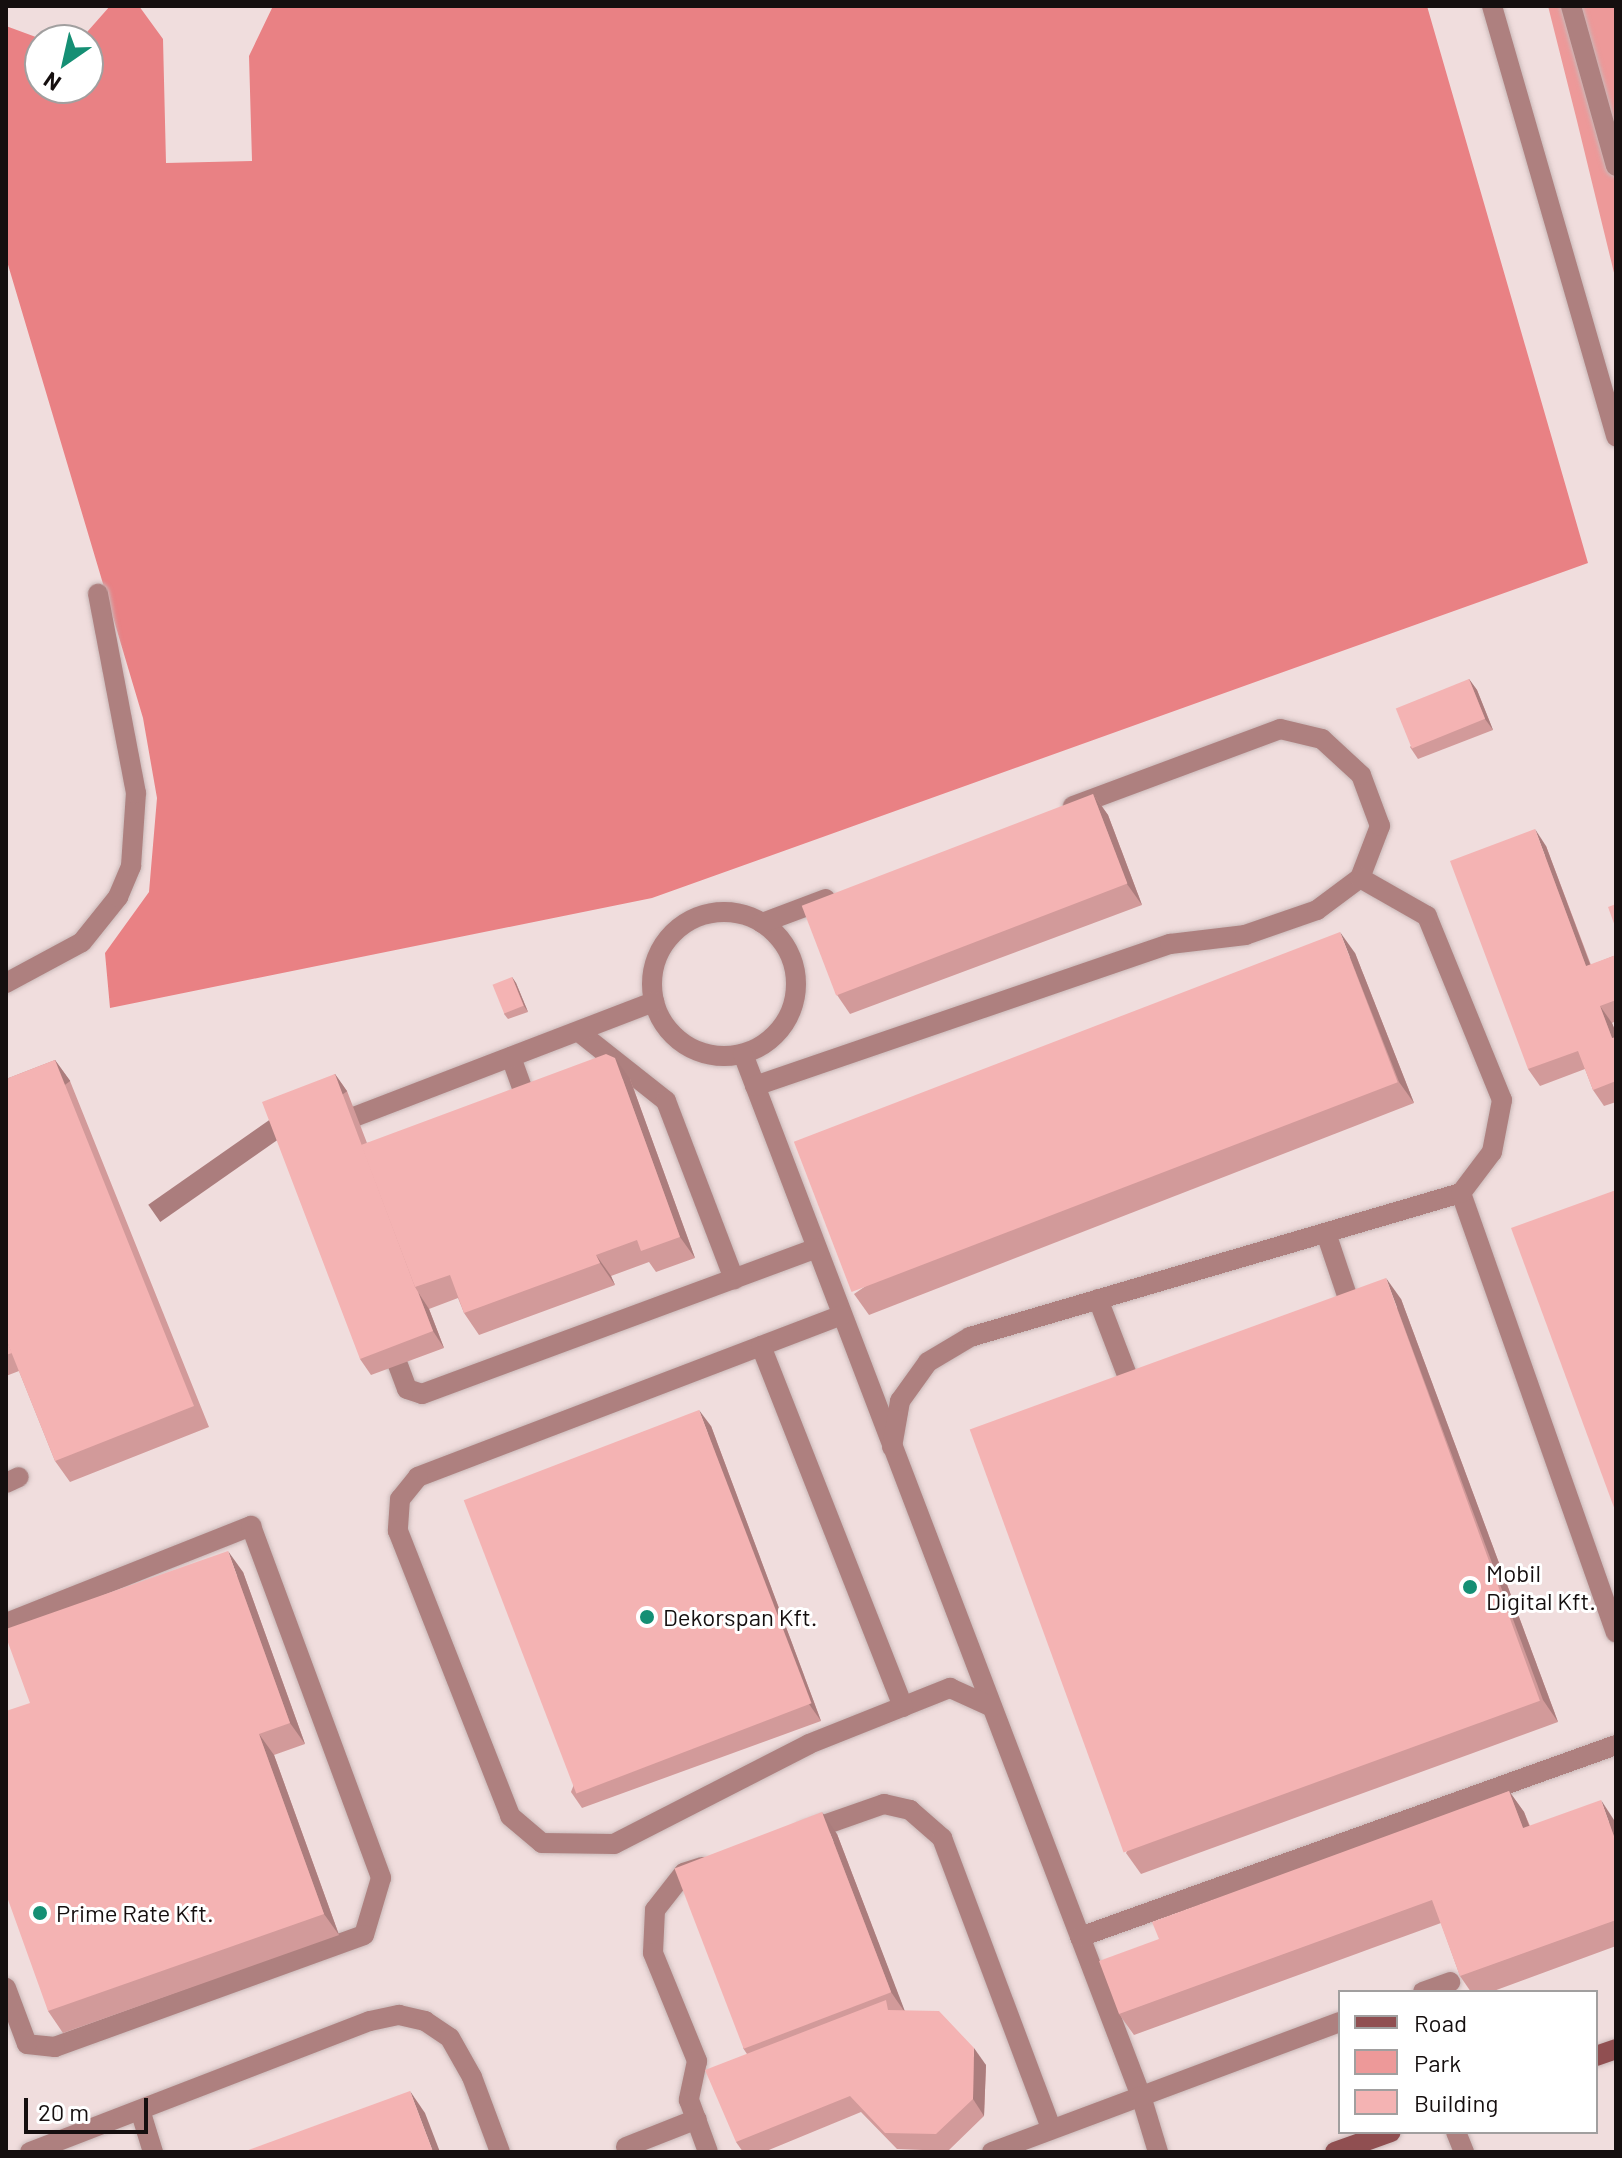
<!DOCTYPE html>
<style>
body{margin:0}
#map{position:relative;width:1622px;height:2158px;overflow:hidden;background:#f0dddd;font-family:Barlow,sans-serif}
div>[style]{position:absolute}
[style*='--x']{left:calc(var(--x)*1px);top:calc(var(--y)*1px);width:calc(var(--w)*1px);rotate:calc(var(--a)*1deg)}
.green>*{inset:0;background:#ed9999}
.forest>*{inset:0;background:#e98184}
.roads{filter:drop-shadow(0 0 2px #c9b8b8) drop-shadow(0 0 2px #c9b8b8)}
.service>*{height:20px;margin:-10px;padding:0 10px;transform-origin:10px;border-radius:10px;background:#ae807f}
.service>.ring{margin:-10px;padding:0;box-sizing:content-box;background:none;border:20px solid #ae807f;border-radius:50%}
.minor>*{height:20px;margin:-10px;padding:0 10px;transform-origin:10px;border-radius:10px;background:#ae807f}
.secondary>*{height:20px;margin:-10px;padding:0 10px;transform-origin:10px;border-radius:10px;background:#904f51}
.wall>*{inset:0;background:#d29a9a}
.shaded-wall>*{inset:0;background:#ab7d7d;transform-origin:0 0}
.building>*{inset:0;background:#f4b3b3;transform-origin:0 0}
.dots>*{width:22px;height:22px;translate:-50% -50%;box-sizing:border-box;border:4px solid #fff;border-radius:50%}
span{translate:-50% -50%;white-space:nowrap;text-align:center;line-height:1.15;-webkit-text-stroke:6px #fff;paint-order:stroke}
.poi-label{font-size:24px;color:#150f0f}
.left{translate:0 -50%;text-align:left}
.frame{position:absolute;inset:0;border:8px solid #150f0f;pointer-events:none}
.legend{position:absolute;left:1338px;top:1990px;width:260px;height:144px;box-sizing:border-box;background:#fff;border:2px solid #a19f9f;margin:0;padding:10px 14px;list-style:none;font-size:24px;color:#150f0f}
.legend li{display:flex;align-items:center;gap:16px;height:40px}
.legend b{width:40px;border:2px solid #a19f9f}
.north{position:absolute;left:24px;top:24px;width:80px;height:80px;box-sizing:border-box;background:#fff;border:2px solid #a19f9f;border-radius:50%;rotate:214deg;font-size:22px;font-weight:700;line-height:32px;text-align:center;color:#150f0f}
.north::after{content:'';display:block;margin:auto;width:28px;height:36px;background:#158f74;clip-path:polygon(50% 0,100% 100%,50% 72%,0 100%)}
.scale{position:absolute;left:24px;top:2098px;width:124px;height:36px;box-sizing:border-box;border:4px solid #150f0f;border-top:0;padding-left:10px;font-size:24px;line-height:28px;white-space:nowrap;color:#150f0f;-webkit-text-stroke:6px #fff;paint-order:stroke}
</style>
<div id="map">
<div class="green">
<i style="clip-path:polygon(1548px 6px,1616px 6px,1616px 281px,1577px 121px)"></i>
</div>
<div class="forest">
<i style="clip-path:polygon(110px 6px,139px 6px,163px 39px,166px 163px,252px 161px,249px 56px,273px 6px,1427px 6px,1588px 563px,652px 898px,110px 1008px,105px 953px,149px 892px,157px 798px,143px 718px,6px 258px,6px 26px,44px 40px,40px 40px,40px 88px,88px 88px,88px 40px,80px 40px)"></i>
</div>
<div class="roads">
<div class="service">
<i style="--x:1492;--y:6;--w:448;--a:73.9"></i>
<i style="--x:1571;--y:6;--w:166;--a:74.3"></i>
<i class="ring" style="left:652px;top:912px;width:124px;height:124px"></i>
<i style="--x:762;--y:923;--w:68;--a:-20.6"></i>
<i style="--x:579;--y:1032;--w:111;--a:38.4"></i>
<i style="--x:666;--y:1101;--w:191;--a:69.1"></i>
<i style="--x:743;--y:1054;--w:1115;--a:69.1"></i>
<i style="--x:1141;--y:2096;--w:59;--a:73.1"></i>
<i style="--x:511;--y:1057;--w:56;--a:70.3"></i>
<i style="--x:755;--y:1086;--w:439;--a:-18.9"></i>
<i style="--x:1170;--y:944;--w:76;--a:-6.8"></i>
<i style="--x:1245;--y:935;--w:76;--a:-19.1"></i>
<i style="--x:1317;--y:910;--w:54;--a:-36.7"></i>
<i style="--x:1360;--y:878;--w:56;--a:-69"></i>
<i style="--x:1380;--y:826;--w:54;--a:-110.4"></i>
<i style="--x:1361;--y:775;--w:53;--a:-137.3"></i>
<i style="--x:1322;--y:739;--w:43;--a:-166.6"></i>
<i style="--x:1280;--y:729;--w:221;--a:159.6"></i>
<i style="--x:333;--y:1125;--w:344;--a:-21"></i>
<i style="--x:1461;--y:1193;--w:466;--a:70.6"></i>
<i style="--x:1326;--y:1233;--w:88;--a:71.4"></i>
<i style="--x:1098;--y:1299;--w:104;--a:69.1"></i>
<i style="--x:842;--y:1315;--w:454;--a:159.1"></i>
<i style="--x:418;--y:1477;--w:28;--a:129"></i>
<i style="--x:400;--y:1499;--w:32;--a:94"></i>
<i style="--x:398;--y:1531;--w:306;--a:68.5"></i>
<i style="--x:510;--y:1816;--w:42;--a:40.2"></i>
<i style="--x:542;--y:1843;--w:72;--a:0.8"></i>
<i style="--x:614;--y:1844;--w:219;--a:-27.1"></i>
<i style="--x:809;--y:1744;--w:152;--a:-21.7"></i>
<i style="--x:950;--y:1688;--w:46;--a:24.3"></i>
<i style="--x:389;--y:1341;--w:51;--a:69.4"></i>
<i style="--x:407;--y:1389;--w:16;--a:18"></i>
<i style="--x:422;--y:1394;--w:420;--a:-20.3"></i>
<i style="--x:761;--y:1346;--w:388;--a:68.5"></i>
<i style="--x:892;--y:1447;--w:47;--a:-80.1"></i>
<i style="--x:900;--y:1401;--w:48;--a:-54.3"></i>
<i style="--x:928;--y:1362;--w:49;--a:-30.8"></i>
<i style="--x:970;--y:1337;--w:512;--a:-16.35"></i>
<i style="--x:1461;--y:1193;--w:51;--a:-52.9"></i>
<i style="--x:1492;--y:1152;--w:53;--a:-79.1"></i>
<i style="--x:1502;--y:1100;--w:199;--a:-112.2"></i>
<i style="--x:1427;--y:916;--w:77;--a:-150.4"></i>
<i style="--x:6;--y:1483;--w:14;--a:-25"></i>
<i style="--x:6;--y:1623;--w:264;--a:-21.6"></i>
<i style="--x:251;--y:1526;--w:375;--a:69.7"></i>
<i style="--x:381;--y:1878;--w:59;--a:106.6"></i>
<i style="--x:364;--y:1935;--w:329;--a:160.1"></i>
<i style="--x:55;--y:2047;--w:28;--a:-174"></i>
<i style="--x:27;--y:2044;--w:60;--a:-110.6"></i>
<i style="--x:804;--y:1832;--w:85;--a:-19.3"></i>
<i style="--x:884;--y:1804;--w:27;--a:13"></i>
<i style="--x:910;--y:1810;--w:43;--a:41.2"></i>
<i style="--x:942;--y:1838;--w:310;--a:69.4"></i>
<i style="--x:702;--y:1867;--w:19;--a:162"></i>
<i style="--x:684;--y:1873;--w:47;--a:128.1"></i>
<i style="--x:655;--y:1910;--w:43;--a:92.7"></i>
<i style="--x:653;--y:1953;--w:117;--a:67.8"></i>
<i style="--x:697;--y:2061;--w:40;--a:102"></i>
<i style="--x:689;--y:2100;--w:55;--a:69.9"></i>
<i style="--x:1080;--y:1937;--w:569;--a:-19.71"></i>
<i style="--x:1423;--y:1992;--w:29;--a:-20"></i>
<i style="--x:141;--y:2113;--w:41;--a:72.9"></i>
<i style="--x:626;--y:2147;--w:76;--a:-21.5"></i>
<i style="--x:30;--y:2152;--w:364;--a:-21.1"></i>
<i style="--x:370;--y:2021;--w:30;--a:-12"></i>
<i style="--x:399;--y:2015;--w:27;--a:13"></i>
<i style="--x:425;--y:2021;--w:30;--a:34"></i>
<i style="--x:450;--y:2038;--w:45;--a:60.6"></i>
<i style="--x:472;--y:2077;--w:80;--a:69.5"></i>
<i style="--x:992;--y:2152;--w:371;--a:-20.5"></i>
</div>
<div class="minor">
<i style="--x:6;--y:983;--w:86;--a:-28.3"></i>
<i style="--x:82;--y:942;--w:58;--a:-51.3"></i>
<i style="--x:118;--y:897;--w:34;--a:-67"></i>
<i style="--x:131;--y:866;--w:73;--a:-86.1"></i>
<i style="--x:136;--y:793;--w:203;--a:-100.8"></i>
<i style="--x:1456;--y:2132;--w:22;--a:68"></i>
</div>
<div class="secondary">
<i style="--x:1596;--y:2056;--w:21;--a:-19"></i>
<i style="--x:1335;--y:2152;--w:59;--a:-19.7"></i>
</div>
</div>
<div class="wall">
<i style="clip-path:polygon(1469px 679px,1477px 690px,1493px 730px,1418px 759px,1410px 747px)"></i>
<i style="clip-path:polygon(1093px 794px,1108px 815px,1142px 905px,850px 1014px,835px 992px)"></i>
<i style="clip-path:polygon(1546px 846px,1591px 965px,1616px 955px,1616px 1021px,1612px 1023px,1616px 1033px,1616px 1102px,1604px 1106px,1593px 1090px,1585px 1069px,1540px 1086px,1528px 1069px)"></i>
<i style="clip-path:polygon(1355px 953px,1414px 1103px,869px 1315px,854px 1294px)"></i>
<i style="clip-path:polygon(512px 977px,516px 983px,528px 1012px,508px 1019px,504px 1014px)"></i>
<i style="clip-path:polygon(55px 1060px,70px 1081px,209px 1427px,70px 1482px,55px 1461px,19px 1371px,6px 1376px,6px 1079px)"></i>
<i style="clip-path:polygon(335px 1074px,347px 1091px,367px 1143px,630px 1079px,695px 1258px,656px 1272px,649px 1262px,611px 1276px,615px 1285px,479px 1335px,464px 1313px,458px 1298px,429px 1309px,444px 1348px,371px 1375px,360px 1359px)"></i>
<i style="clip-path:polygon(1401px 1299px,1558px 1722px,1141px 1874px,1126px 1853px)"></i>
<i style="clip-path:polygon(711px 1426px,821px 1721px,582px 1808px,571px 1792px)"></i>
<i style="clip-path:polygon(243px 1572px,305px 1744px,274px 1755px,339px 1935px,63px 2033px,48px 2011px,30px 1703px)"></i>
<i style="clip-path:polygon(1509px 1791px,1524px 1812px,1530px 1826px,1616px 1822px,1616px 1946px,1491px 1992px,1471px 1992px,1460px 1976px,1441px 1923px,1134px 2035px,1119px 2014px,1159px 1939px)"></i>
<i style="clip-path:polygon(837px 1834px,904px 2010px,986px 2065px,984px 2116px,948px 2151px,897px 2149px,861px 2112px,764px 2152px,743px 2152px,736px 2142px,747px 2054px,743px 2048px)"></i>
</div>
<div class="shaded-wall">
<i style="clip-path:polygon(1469px 679px,1477px 690px,1493px 730px,1485px 719px)"></i>
<i style="clip-path:polygon(1093px 794px,1108px 815px,1142px 905px,1127px 884px)"></i>
<i style="clip-path:polygon(1535px 829px,1546px 846px,1597px 983px,1586px 966px)"></i>
<i style="clip-path:polygon(1340px 932px,1355px 953px,1414px 1103px,1399px 1082px)"></i>
<i style="clip-path:polygon(512px 977px,516px 983px,528px 1012px,524px 1006px)"></i>
<i style="clip-path:polygon(1600px 1006px,1612px 1023px,1616px 1033px,1616px 1043px,1612px 1038px)"></i>
<i style="clip-path:polygon(615px 1058px,630px 1079px,695px 1258px,680px 1237px)"></i>
<i style="left:55px;top:1060px;width:26px;height:373px;rotate:54deg"></i>
<i style="left:335px;top:1074px;width:21px;height:228px;rotate:55deg"></i>
<i style="clip-path:polygon(596px 1255px,611px 1276px,615px 1285px,600px 1263px)"></i>
<i style="clip-path:polygon(1386px 1278px,1401px 1299px,1558px 1722px,1543px 1700px)"></i>
<i style="clip-path:polygon(418px 1292px,429px 1309px,444px 1348px,433px 1331px)"></i>
<i style="clip-path:polygon(699px 1410px,711px 1426px,821px 1721px,809px 1704px)"></i>
<i style="clip-path:polygon(228px 1551px,243px 1572px,305px 1744px,290px 1723px)"></i>
<i style="clip-path:polygon(259px 1734px,274px 1755px,339px 1935px,324px 1914px)"></i>
<i style="clip-path:polygon(1509px 1791px,1524px 1812px,1538px 1850px,1523px 1828px)"></i>
<i style="clip-path:polygon(1601px 1800px,1616px 1823px,1616px 1842px)"></i>
<i style="clip-path:polygon(822px 1812px,837px 1834px,906px 2014px,891px 1992px)"></i>
<i style="clip-path:polygon(974px 2048px,986px 2065px,984px 2116px,973px 2099px)"></i>
<i style="clip-path:polygon(410px 2091px,425px 2113px,440px 2152px,433px 2152px)"></i>
</div>
<div class="building">
<i style="left:1469px;top:679px;width:43px;height:79px;rotate:68deg"></i>
<i style="left:1093px;top:794px;width:96px;height:312px;rotate:69deg"></i>
<i style="clip-path:polygon(1535px 829px,1586px 966px,1616px 955px,1616px 1000px,1600px 1006px,1612px 1038px,1616px 1037px,1616px 1081px,1593px 1090px,1578px 1051px,1528px 1069px,1450px 861px)"></i>
<i style="clip-path:polygon(1616px 904px,1616px 929px,1608px 907px)"></i>
<i style="left:1340px;top:932px;width:161px;height:585px;rotate:69deg"></i>
<i style="left:512px;top:977px;width:31px;height:21px;rotate:68deg"></i>
<i style="clip-path:polygon(606px 1054px,615px 1058px,680px 1237px,641px 1251px,637px 1240px,596px 1255px,600px 1263px,464px 1313px,450px 1275px,415px 1287px,361px 1145px)"></i>
<i style="clip-path:polygon(55px 1060px,194px 1406px,55px 1461px,6px 1339px,6px 1079px)"></i>
<i style="clip-path:polygon(335px 1074px,415px 1287px,418px 1292px,433px 1331px,360px 1359px,262px 1102px)"></i>
<i style="clip-path:polygon(1616px 1190px,1616px 1513px,1511px 1228px)"></i>
<i style="left:1386px;top:1278px;width:450px;height:443px;rotate:70deg"></i>
<i style="clip-path:polygon(6px 1339px,12px 1353px,6px 1355px)"></i>
<i style="left:699px;top:1410px;width:314px;height:252px;rotate:69deg"></i>
<i style="clip-path:polygon(228px 1551px,290px 1723px,259px 1734px,324px 1914px,48px 2011px,6px 1894px,6px 1711px,30px 1703px,6px 1637px,6px 1629px)"></i>
<i style="clip-path:polygon(1509px 1791px,1523px 1828px,1601px 1800px,1616px 1842px,1616px 1920px,1460px 1976px,1432px 1900px,1119px 2014px,1099px 1961px,1159px 1939px,1152px 1922px)"></i>
<i style="left:822px;top:1812px;width:193px;height:158px;rotate:69deg"></i>
<i style="clip-path:polygon(886px 2000px,888px 2010px,939px 2011px,974px 2048px,973px 2099px,936px 2134px,885px 2133px,850px 2096px,736px 2142px,705px 2070px)"></i>
<i style="clip-path:polygon(410px 2091px,433px 2152px,243px 2152px)"></i>
</div>
<div class="dots">
<i style="left:1470px;top:1587px;background:#158f74"></i>
<i style="left:647px;top:1617px;background:#158f74"></i>
<i style="left:40px;top:1913px;background:#158f74"></i>
</div>
<div class="poi-label">
<span class="left" style="left:1486px;top:1587px">Mobil<br>Digital Kft.</span>
<span class="left" style="left:663px;top:1617px">Dekorspan Kft.</span>
<span class="left" style="left:56px;top:1913px">Prime Rate Kft.</span>
</div>
<div class="frame"></div>
<ul class="legend">
<li><b style="height:10px;background:#904f51"></b>Road</li>
<li><b style="height:22px;background:#ed9999"></b>Park</li>
<li><b style="height:22px;background:#f4b3b3"></b>Building</li>
</ul>
<div class="north">N</div>
<div class="scale">20 m</div>
</div>
